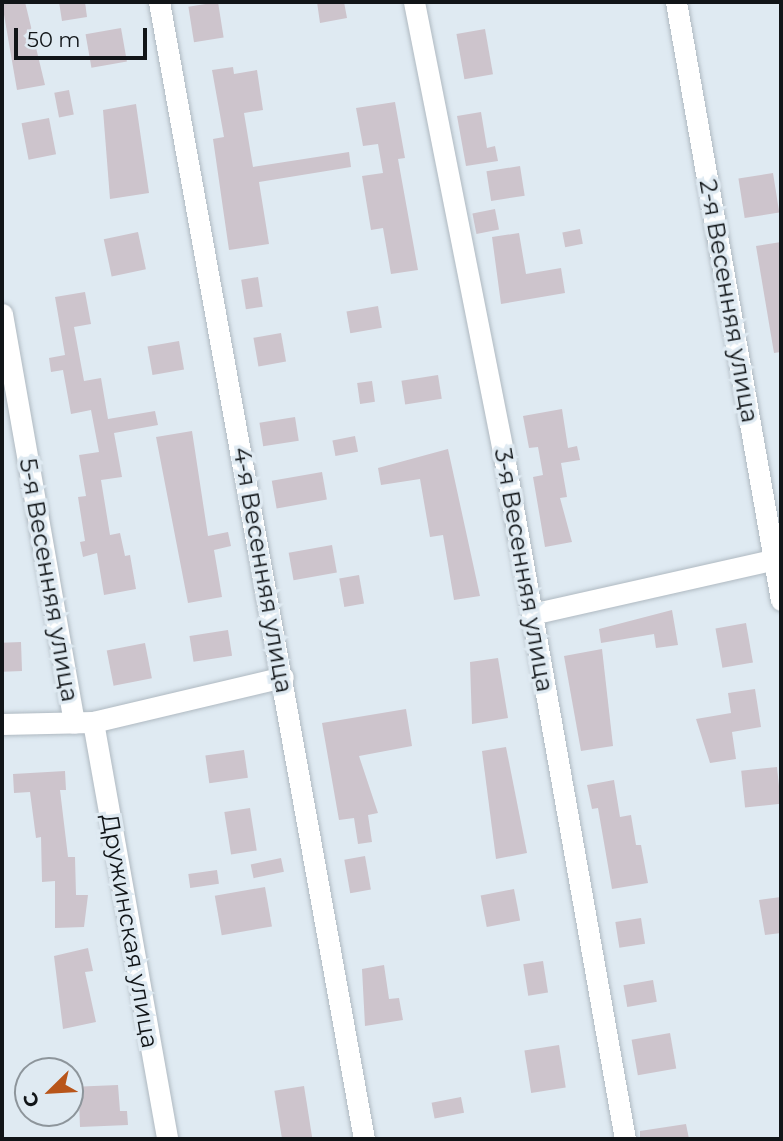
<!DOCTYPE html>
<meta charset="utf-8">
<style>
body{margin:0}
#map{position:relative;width:783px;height:1141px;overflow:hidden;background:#dfeaf2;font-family:Montserrat,sans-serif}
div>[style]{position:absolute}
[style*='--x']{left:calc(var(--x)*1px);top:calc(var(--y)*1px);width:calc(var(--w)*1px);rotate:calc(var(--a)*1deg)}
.building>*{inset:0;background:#cdc4cc;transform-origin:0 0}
.roads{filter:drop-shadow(0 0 2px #afb9c1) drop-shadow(0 0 2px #afb9c1)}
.minor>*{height:21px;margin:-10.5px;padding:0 10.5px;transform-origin:10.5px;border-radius:10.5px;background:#fff}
span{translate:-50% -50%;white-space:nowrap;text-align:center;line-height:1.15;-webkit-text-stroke:7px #dfeaf2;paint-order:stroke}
.street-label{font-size:24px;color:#111518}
.frame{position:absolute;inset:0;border:4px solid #111518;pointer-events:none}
.north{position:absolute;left:14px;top:1057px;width:70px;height:70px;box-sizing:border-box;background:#dfeaf2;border:2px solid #8d959b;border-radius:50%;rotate:246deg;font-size:19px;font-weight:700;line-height:28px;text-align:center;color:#111518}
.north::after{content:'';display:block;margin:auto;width:24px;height:32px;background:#b8551a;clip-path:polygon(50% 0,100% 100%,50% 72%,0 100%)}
.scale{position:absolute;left:14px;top:28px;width:133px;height:32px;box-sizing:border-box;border:4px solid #111518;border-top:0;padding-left:9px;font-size:21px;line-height:24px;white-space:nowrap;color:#111518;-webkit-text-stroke:5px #dfeaf2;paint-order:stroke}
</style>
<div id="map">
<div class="building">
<i style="clip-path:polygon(25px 2px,45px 85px,17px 90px,2px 3px)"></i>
<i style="clip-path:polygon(59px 2px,85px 2px,87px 17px,62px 21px)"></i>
<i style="left:218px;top:2px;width:36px;height:30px;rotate:81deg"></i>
<i style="clip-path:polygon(317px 2px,344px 2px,347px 18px,320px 23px)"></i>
<i style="left:121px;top:28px;width:34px;height:36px;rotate:80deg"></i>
<i style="left:485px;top:29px;width:46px;height:29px;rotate:80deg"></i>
<i style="clip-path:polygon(233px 67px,234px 74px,257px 70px,263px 110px,244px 113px,253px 167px,349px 152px,351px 167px,259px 182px,269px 244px,229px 250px,213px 139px,224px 137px,212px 70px)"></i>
<i style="left:69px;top:90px;width:25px;height:15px;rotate:79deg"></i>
<i style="clip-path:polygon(395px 102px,405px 158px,398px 159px,418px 270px,391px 274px,383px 228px,371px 230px,362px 176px,383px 173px,378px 144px,363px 146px,356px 108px)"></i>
<i style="clip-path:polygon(136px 104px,149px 193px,110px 199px,103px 110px)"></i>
<i style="clip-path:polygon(481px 112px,487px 148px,495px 146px,498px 161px,466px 166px,457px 116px)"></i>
<i style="left:49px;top:118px;width:37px;height:28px;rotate:79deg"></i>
<i style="left:520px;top:166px;width:30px;height:34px;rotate:81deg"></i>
<i style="left:773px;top:173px;width:40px;height:35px;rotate:81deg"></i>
<i style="left:495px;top:209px;width:21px;height:23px;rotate:79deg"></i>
<i style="left:580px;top:229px;width:15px;height:18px;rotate:79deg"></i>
<i style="left:138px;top:232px;width:38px;height:35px;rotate:78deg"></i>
<i style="clip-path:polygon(519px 233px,526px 274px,561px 268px,565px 293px,501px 304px,492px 237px)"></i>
<i style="clip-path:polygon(781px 242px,781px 352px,774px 353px,756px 246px)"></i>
<i style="left:258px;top:277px;width:30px;height:17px;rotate:81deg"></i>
<i style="clip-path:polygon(85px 292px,91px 324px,74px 327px,84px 381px,101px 378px,108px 419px,155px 411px,158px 425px,114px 433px,122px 477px,101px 480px,110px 535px,120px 533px,125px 556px,130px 555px,136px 589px,104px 595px,97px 553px,83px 557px,80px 542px,85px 541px,78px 497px,86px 496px,79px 455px,99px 452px,91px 410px,71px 414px,63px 370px,51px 372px,49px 358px,65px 355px,55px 297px)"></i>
<i style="left:378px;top:306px;width:22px;height:32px;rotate:80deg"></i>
<i style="left:281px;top:333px;width:29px;height:28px;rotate:80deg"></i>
<i style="left:179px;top:341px;width:29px;height:32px;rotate:80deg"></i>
<i style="left:438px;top:375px;width:24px;height:37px;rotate:81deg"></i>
<i style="left:372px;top:381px;width:21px;height:15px;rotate:82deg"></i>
<i style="clip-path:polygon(562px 409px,568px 448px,577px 446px,580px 460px,561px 463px,567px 497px,560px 498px,572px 542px,545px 547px,533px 477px,543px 475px,538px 447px,529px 448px,523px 416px)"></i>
<i style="left:295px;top:417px;width:24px;height:36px;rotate:81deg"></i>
<i style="clip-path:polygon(192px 431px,208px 536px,228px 532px,231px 546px,214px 550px,222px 597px,188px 603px,156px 437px)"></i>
<i style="left:355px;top:436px;width:16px;height:23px;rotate:79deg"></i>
<i style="clip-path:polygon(448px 449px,480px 596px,454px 600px,443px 535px,430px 537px,420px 479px,381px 485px,378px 468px)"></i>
<i style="left:322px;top:472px;width:28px;height:51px;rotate:80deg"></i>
<i style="left:332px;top:545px;width:28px;height:44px;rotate:80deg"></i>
<i style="left:359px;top:575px;width:29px;height:20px;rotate:80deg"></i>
<i style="clip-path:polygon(672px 610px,678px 645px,656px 648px,654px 634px,601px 643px,599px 629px)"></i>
<i style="left:746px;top:623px;width:40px;height:31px;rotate:80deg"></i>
<i style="left:228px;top:630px;width:26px;height:39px;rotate:81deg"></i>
<i style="left:21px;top:642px;width:29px;height:19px;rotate:88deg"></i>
<i style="left:145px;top:643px;width:36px;height:39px;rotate:79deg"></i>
<i style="clip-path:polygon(602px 649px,613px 746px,581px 751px,564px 656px)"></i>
<i style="clip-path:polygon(498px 658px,508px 718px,472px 724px,470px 662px)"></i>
<i style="clip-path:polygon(755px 689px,761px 727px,732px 732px,736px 759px,710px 763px,696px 719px,731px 713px,728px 693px)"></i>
<i style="clip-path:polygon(406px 709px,412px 746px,359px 756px,378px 813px,368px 815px,372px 842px,358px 844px,354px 818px,339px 820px,322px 723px)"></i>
<i style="clip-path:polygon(506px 747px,527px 853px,496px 859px,482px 751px)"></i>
<i style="left:244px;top:750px;width:28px;height:39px;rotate:82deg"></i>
<i style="left:777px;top:767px;width:37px;height:36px;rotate:84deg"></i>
<i style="clip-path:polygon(65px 771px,66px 790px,60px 790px,68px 857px,75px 857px,76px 895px,88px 895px,84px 927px,55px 928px,55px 881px,42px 882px,41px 837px,36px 838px,30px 792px,14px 793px,13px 774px)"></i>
<i style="clip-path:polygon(614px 780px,620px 817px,631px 815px,636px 845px,641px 845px,648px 883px,612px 889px,598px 808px,592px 809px,587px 785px)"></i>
<i style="left:250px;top:808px;width:43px;height:26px;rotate:81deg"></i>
<i style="left:365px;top:856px;width:34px;height:21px;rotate:80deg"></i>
<i style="left:281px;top:858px;width:14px;height:31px;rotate:78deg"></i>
<i style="left:217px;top:870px;width:14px;height:29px;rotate:82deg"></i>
<i style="left:265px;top:887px;width:40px;height:51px;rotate:80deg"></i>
<i style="left:514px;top:889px;width:32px;height:34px;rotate:79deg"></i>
<i style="clip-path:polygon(781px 897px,781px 933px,765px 935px,759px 900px)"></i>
<i style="left:641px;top:918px;width:26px;height:26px;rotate:81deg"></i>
<i style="clip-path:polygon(88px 948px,93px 971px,85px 972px,96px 1022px,63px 1029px,54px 956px)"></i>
<i style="left:543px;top:961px;width:32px;height:20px;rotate:81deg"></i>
<i style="clip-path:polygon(384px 965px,389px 999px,399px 998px,403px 1020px,365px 1026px,362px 969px)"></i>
<i style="left:653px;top:980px;width:22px;height:30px;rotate:80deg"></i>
<i style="left:670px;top:1033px;width:36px;height:39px;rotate:80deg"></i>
<i style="left:559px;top:1045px;width:43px;height:35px;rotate:81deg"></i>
<i style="clip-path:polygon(118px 1085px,120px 1111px,127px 1111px,128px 1125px,80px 1127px,79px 1101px,70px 1101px,70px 1087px)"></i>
<i style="left:304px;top:1086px;width:54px;height:30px;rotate:81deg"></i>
<i style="left:461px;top:1097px;width:16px;height:30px;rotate:79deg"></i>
<i style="clip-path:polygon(686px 1124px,689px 1139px,640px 1139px,640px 1131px)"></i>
</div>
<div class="roads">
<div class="minor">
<i style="--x:159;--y:2;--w:1155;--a:79.78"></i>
<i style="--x:414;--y:2;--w:469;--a:78.8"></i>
<i style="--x:505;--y:462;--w:688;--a:79.95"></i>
<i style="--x:676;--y:2;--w:607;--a:80.04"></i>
<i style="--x:2;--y:314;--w:415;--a:80"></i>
<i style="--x:532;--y:614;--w:255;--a:-12.7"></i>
<i style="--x:93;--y:722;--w:424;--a:79.9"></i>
<i style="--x:2;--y:724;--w:91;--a:-1.3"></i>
<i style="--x:93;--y:722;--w:195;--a:-13.3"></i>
</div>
</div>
<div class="street-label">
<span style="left:729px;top:301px;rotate:80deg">2-я Весенняя улица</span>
<span style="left:263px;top:570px;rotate:80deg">4-я Весенняя улица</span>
<span style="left:524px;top:570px;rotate:80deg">3-я Весенняя улица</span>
<span style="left:49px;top:580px;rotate:80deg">5-я Весенняя улица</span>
<span style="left:130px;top:931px;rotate:80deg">Дружинская улица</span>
</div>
<div class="frame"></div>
<div class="north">С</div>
<div class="scale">50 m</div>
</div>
